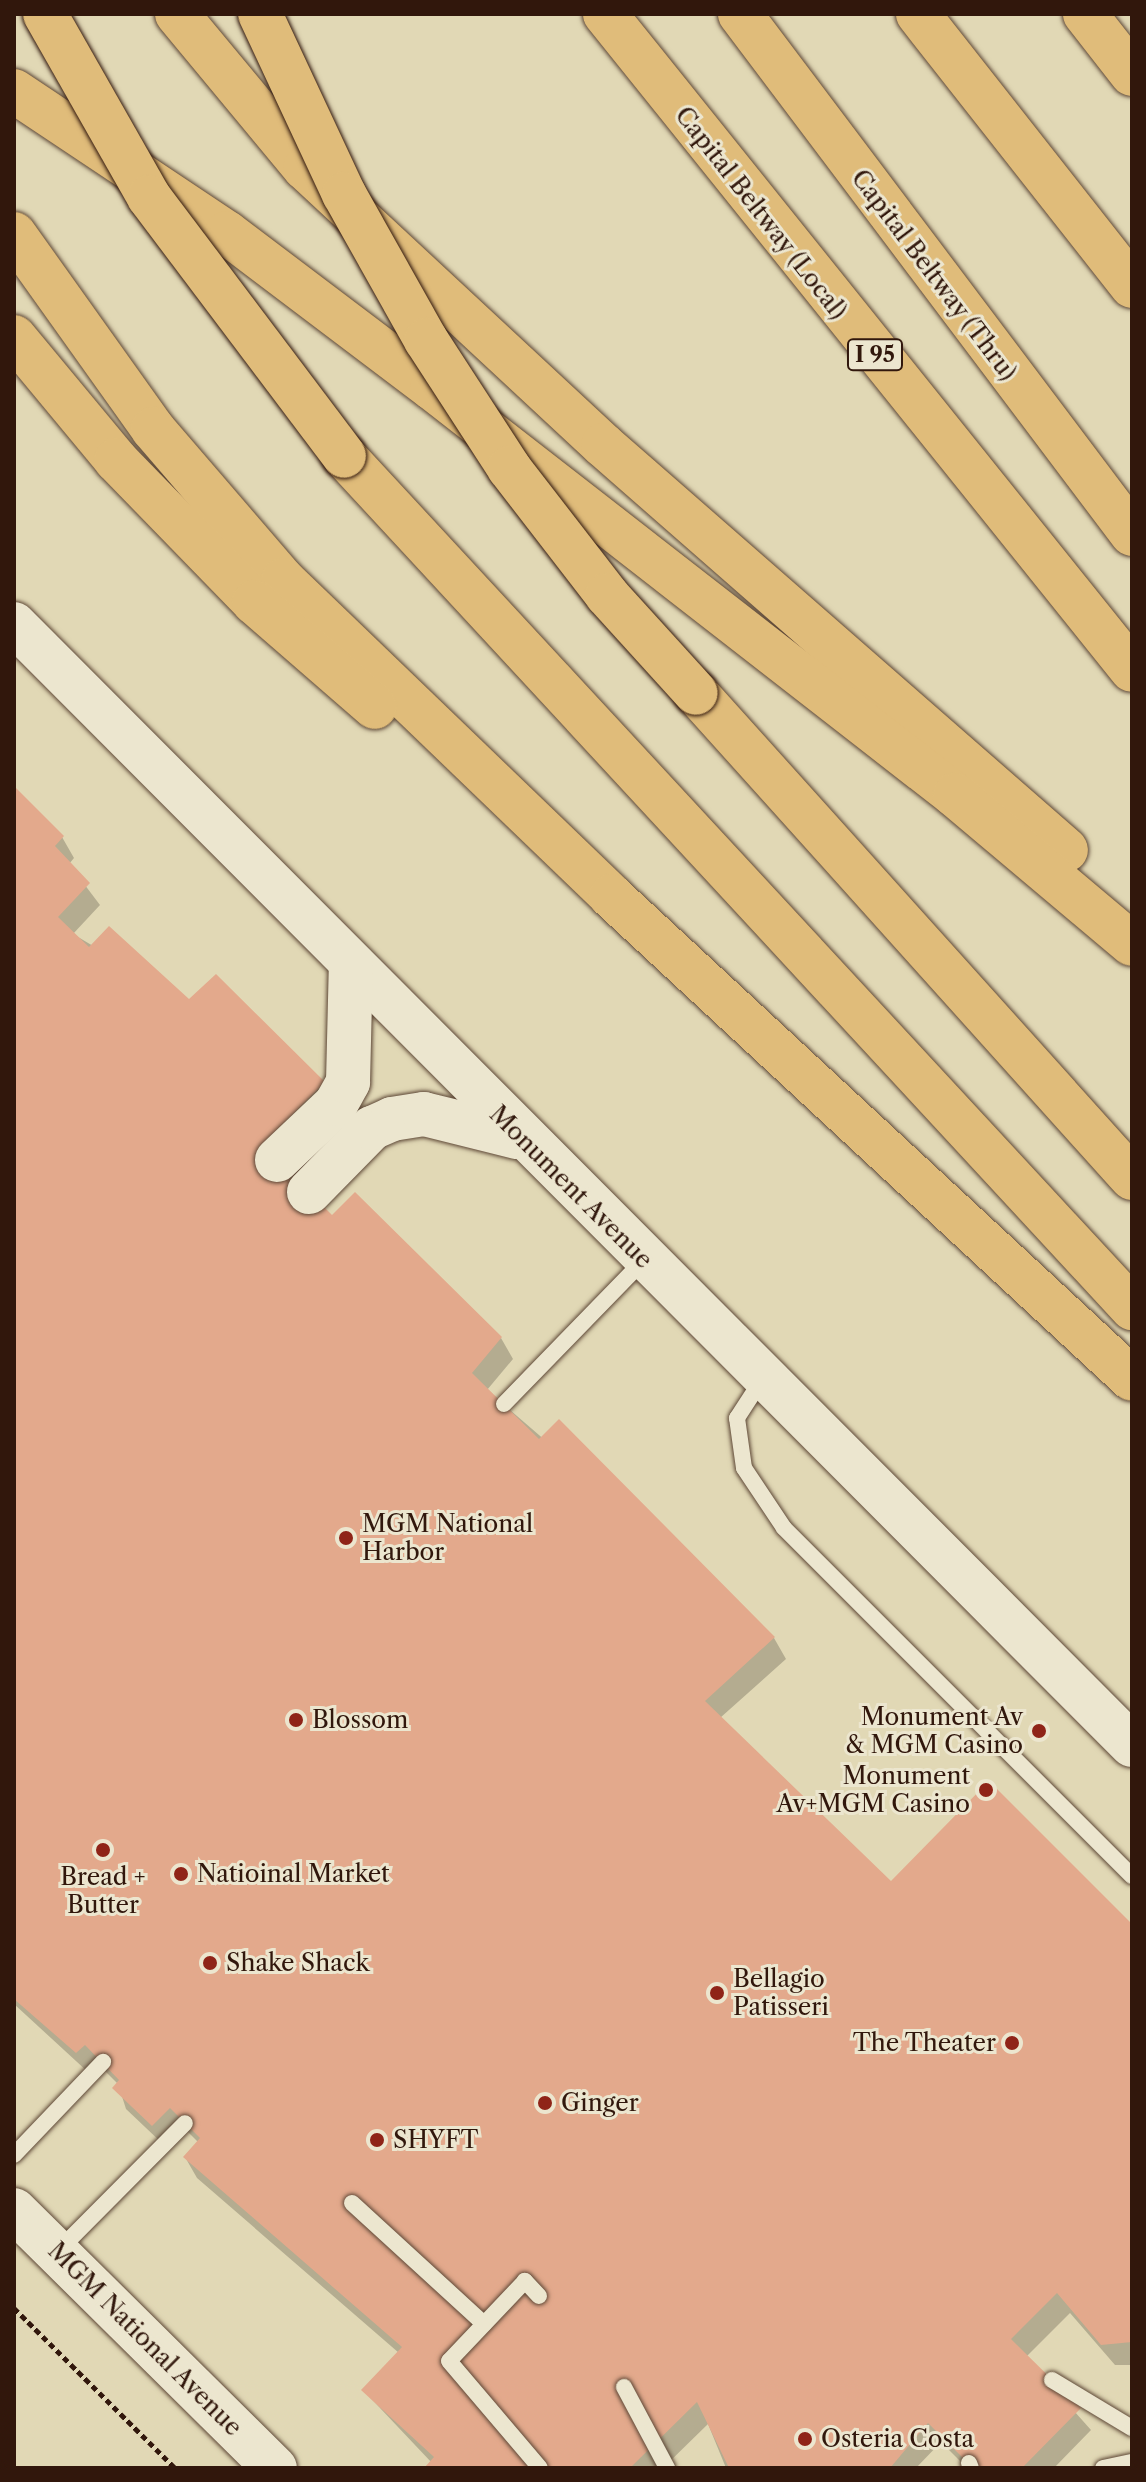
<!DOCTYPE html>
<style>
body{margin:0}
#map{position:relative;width:1146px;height:2482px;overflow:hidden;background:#e1d8b5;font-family:"Libre Caslon Text",serif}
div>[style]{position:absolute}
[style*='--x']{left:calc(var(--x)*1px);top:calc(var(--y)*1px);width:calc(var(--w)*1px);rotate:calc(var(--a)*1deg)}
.shadow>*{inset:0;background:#0003}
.building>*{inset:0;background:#e3a98c}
.path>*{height:5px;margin-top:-2.5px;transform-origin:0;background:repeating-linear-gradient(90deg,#31170c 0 6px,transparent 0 10px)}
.roads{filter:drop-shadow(0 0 2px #5d4736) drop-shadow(0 0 2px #5d4736)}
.service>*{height:16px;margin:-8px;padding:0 8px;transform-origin:8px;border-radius:8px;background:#ece6cf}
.secondary>*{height:44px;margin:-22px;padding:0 22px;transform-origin:22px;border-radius:22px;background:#ece6cf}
.motorway>*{height:44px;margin:-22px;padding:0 22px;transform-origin:22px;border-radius:22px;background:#e0bc7a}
.bridges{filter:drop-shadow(0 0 2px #31170c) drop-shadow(0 0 2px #31170c)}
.motorway-bridge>*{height:44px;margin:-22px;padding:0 22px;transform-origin:22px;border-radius:22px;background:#e0bc7a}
.dots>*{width:22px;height:22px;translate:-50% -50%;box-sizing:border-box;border:4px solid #ece6cf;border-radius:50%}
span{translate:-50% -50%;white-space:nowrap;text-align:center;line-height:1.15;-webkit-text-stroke:6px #ece6cf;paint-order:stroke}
.shield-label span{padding:2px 6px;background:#ece6cf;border:2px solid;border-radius:6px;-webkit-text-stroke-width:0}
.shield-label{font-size:22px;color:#31170c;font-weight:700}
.street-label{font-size:24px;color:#31170c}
.poi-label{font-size:24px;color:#31170c}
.left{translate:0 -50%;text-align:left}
.right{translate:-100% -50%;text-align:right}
.frame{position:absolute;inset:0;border:16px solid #31170c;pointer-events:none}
</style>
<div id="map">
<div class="shadow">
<i style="clip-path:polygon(14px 789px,62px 837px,74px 858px,69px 864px,100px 905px,73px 934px,323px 1083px,277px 1163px,332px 1218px,501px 1338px,513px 1359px,487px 1390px,774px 1638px,786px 1659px,720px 1718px,891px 1884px,1132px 1927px,1132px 2365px,1115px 2365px,1070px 2313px,1026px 2357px,1091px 2430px,1054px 2468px,967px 2468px,941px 2442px,916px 2468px,726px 2468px,708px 2424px,663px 2468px,427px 2468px,432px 2463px,363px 2390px,399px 2353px,197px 2178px,185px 2157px,199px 2143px,183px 2127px,165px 2146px,126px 2109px,118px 2084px,98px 2064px,89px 2073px,14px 2004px)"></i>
</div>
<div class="building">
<i style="clip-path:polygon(14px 786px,64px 836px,55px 846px,90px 883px,58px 917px,89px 947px,109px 926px,189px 999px,216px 974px,325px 1082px,262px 1145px,332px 1215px,355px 1192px,502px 1337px,472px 1373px,539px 1439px,559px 1419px,775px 1637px,705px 1701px,891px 1881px,989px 1781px,1132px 1924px,1132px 2342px,1101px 2345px,1057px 2293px,1011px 2339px,1081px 2408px,1022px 2468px,973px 2468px,928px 2423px,890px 2468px,729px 2468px,697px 2402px,630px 2468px,424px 2468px,434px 2457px,361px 2390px,402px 2347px,183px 2157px,200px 2138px,170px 2108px,152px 2126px,112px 2088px,119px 2080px,85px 2045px,76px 2053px,14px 1999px)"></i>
</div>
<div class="path">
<i style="--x:14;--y:2308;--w:227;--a:44.8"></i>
</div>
<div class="roads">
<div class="service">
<i style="--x:763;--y:1378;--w:48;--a:123"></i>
<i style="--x:737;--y:1418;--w:50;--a:82"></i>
<i style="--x:744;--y:1468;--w:72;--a:56.3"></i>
<i style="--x:784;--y:1528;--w:492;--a:45"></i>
<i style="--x:504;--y:1404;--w:201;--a:-45.8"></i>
<i style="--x:14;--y:2155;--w:129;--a:-46.3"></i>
<i style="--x:352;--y:2203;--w:179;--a:42.5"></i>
<i style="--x:58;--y:2251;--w:180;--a:-45.2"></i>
<i style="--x:539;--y:2296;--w:21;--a:-133"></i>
<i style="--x:525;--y:2281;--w:110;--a:133.5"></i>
<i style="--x:449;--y:2361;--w:140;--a:49.6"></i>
<i style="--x:1052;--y:2380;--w:93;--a:31"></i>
<i style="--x:624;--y:2387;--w:92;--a:62"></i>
<i style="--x:969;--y:2463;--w:5;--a:68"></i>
<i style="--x:1103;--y:2468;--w:30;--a:-12"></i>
</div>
<div class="secondary">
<i style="--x:14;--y:624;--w:1583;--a:45.08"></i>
<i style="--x:277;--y:1160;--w:81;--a:-43.5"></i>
<i style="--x:336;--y:1104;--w:25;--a:-61"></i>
<i style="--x:348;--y:1082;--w:119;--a:-88.6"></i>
<i style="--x:309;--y:1192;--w:90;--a:-45.5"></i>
<i style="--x:372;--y:1128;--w:22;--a:-24"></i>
<i style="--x:392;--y:1119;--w:32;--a:-9"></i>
<i style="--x:424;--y:1114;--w:96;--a:13.9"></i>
<i style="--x:14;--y:2210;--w:367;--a:44.7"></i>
</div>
<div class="motorway">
<i style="--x:177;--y:14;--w:200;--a:50.3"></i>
<i style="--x:305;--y:168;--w:407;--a:42.9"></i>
<i style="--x:603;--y:445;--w:615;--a:41.18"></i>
<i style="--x:605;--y:14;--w:841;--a:51.22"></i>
<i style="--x:740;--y:14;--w:651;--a:52.99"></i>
<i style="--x:918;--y:14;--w:346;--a:51.8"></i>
<i style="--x:1085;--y:14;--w:76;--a:51.9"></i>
<i style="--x:14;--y:91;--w:256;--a:33.7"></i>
<i style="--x:227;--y:233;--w:257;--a:37.1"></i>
<i style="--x:432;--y:388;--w:663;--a:37.89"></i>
<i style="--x:955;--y:795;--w:231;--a:40.1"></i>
<i style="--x:14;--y:234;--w:239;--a:54.5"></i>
<i style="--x:153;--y:429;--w:199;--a:49.3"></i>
<i style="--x:283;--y:580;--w:455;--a:43.9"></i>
<i style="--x:611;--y:896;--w:710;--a:42.83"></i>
<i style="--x:14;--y:337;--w:160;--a:50.3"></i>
<i style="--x:116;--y:460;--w:198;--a:45.8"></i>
<i style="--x:254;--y:602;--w:160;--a:41"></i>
<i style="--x:344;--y:456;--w:1161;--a:47.23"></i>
<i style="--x:696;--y:693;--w:652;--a:48.05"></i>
</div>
</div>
<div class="bridges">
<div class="motorway-bridge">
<i style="--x:45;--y:14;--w:210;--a:60.4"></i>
<i style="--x:149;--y:197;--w:324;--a:53"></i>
<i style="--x:260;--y:14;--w:199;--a:65"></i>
<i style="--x:344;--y:194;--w:167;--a:60.7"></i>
<i style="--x:426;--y:340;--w:153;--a:57"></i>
<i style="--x:509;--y:468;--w:160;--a:52.3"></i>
<i style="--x:607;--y:595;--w:132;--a:47.8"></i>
</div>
</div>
<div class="dots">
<i style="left:346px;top:1538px;background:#8f2418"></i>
<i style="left:296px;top:1720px;background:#8f2418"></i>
<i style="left:1039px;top:1731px;background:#8f2418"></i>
<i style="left:986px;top:1790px;background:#8f2418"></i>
<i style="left:103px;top:1850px;background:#8f2418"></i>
<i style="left:181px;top:1874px;background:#8f2418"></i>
<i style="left:210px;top:1963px;background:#8f2418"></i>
<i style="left:717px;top:1993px;background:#8f2418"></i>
<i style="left:1012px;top:2043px;background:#8f2418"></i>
<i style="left:545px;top:2103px;background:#8f2418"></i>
<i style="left:377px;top:2140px;background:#8f2418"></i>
<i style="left:805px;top:2439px;background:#8f2418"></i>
</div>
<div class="shield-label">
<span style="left:875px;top:355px">I 95</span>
</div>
<div class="street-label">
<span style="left:761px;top:213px;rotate:52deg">Capital Beltway (Local)</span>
<span style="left:934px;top:275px;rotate:53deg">Capital Beltway (Thru)</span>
<span style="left:571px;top:1187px;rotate:45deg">Monument Avenue</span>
<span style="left:145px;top:2339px;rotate:45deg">MGM National Avenue</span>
</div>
<div class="poi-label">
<span class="left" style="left:362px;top:1538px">MGM National<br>Harbor</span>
<span class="right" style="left:1023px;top:1731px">Monument Av<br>&amp; MGM Casino</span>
<span class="left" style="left:312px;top:1720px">Blossom</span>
<span class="right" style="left:970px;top:1790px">Monument<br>Av+MGM Casino</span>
<span class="left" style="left:197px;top:1874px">Natioinal Market</span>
<span style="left:103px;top:1891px">Bread +<br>Butter</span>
<span class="left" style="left:226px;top:1963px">Shake Shack</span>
<span class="left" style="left:733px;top:1993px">Bellagio<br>Patisseri</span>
<span class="right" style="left:996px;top:2043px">The Theater</span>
<span class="left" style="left:561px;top:2103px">Ginger</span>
<span class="left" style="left:393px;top:2140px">SHYFT</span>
<span class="left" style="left:821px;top:2439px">Osteria Costa</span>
</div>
<div class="frame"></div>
</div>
